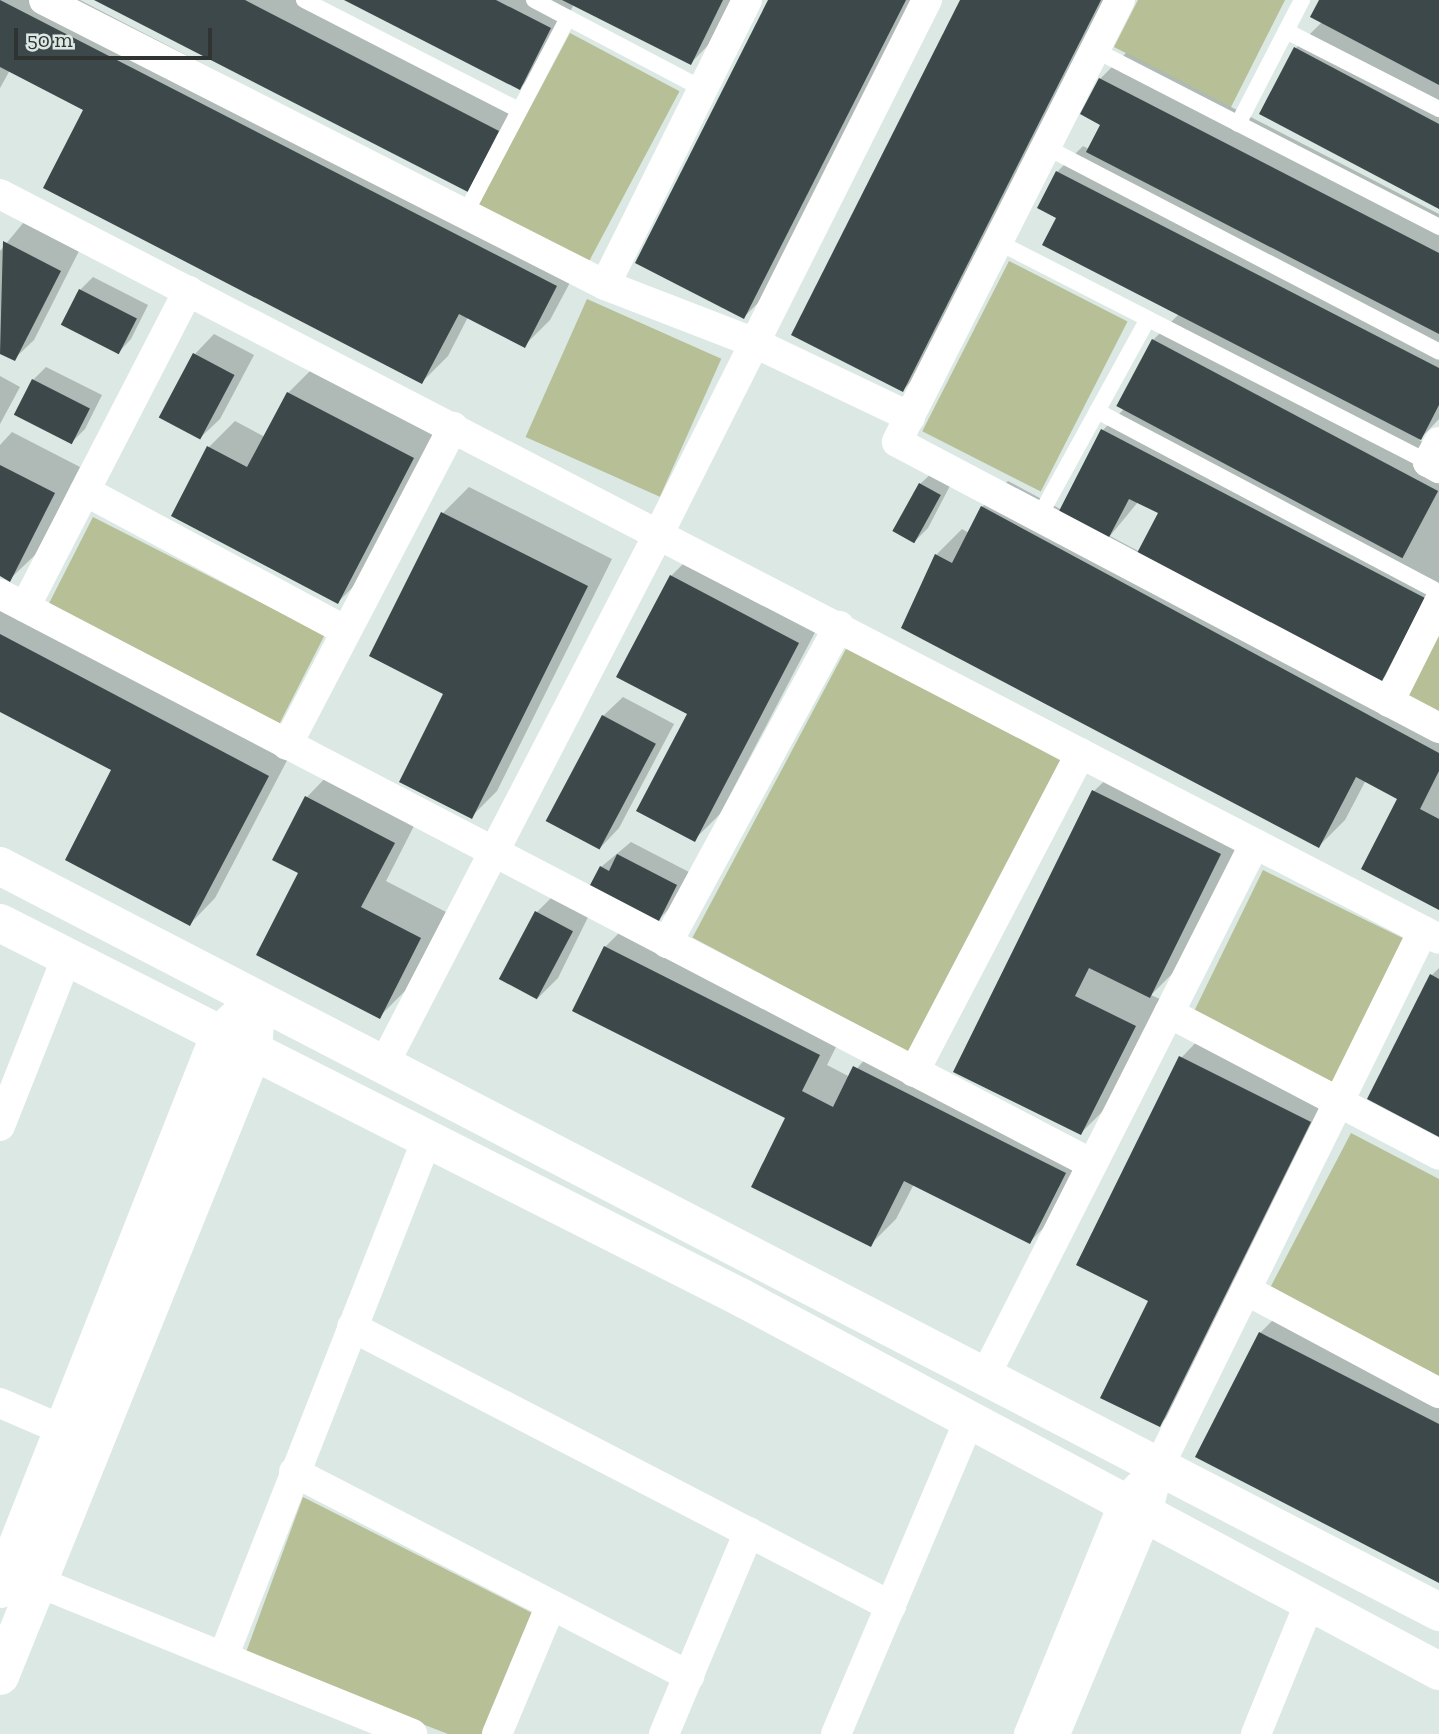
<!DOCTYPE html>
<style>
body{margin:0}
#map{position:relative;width:1439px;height:1734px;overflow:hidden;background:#dbe8e4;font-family:"Zilla Slab",serif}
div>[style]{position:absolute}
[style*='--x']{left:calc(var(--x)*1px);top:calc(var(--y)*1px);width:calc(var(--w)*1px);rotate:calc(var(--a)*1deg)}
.green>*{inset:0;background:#b7bf96;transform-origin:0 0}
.shadow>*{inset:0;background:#0003}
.building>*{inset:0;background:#3d484a;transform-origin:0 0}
.service>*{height:16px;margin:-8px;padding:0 8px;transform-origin:8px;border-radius:8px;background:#fff}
.minor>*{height:30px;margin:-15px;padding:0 15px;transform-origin:15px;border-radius:15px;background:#fff}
.tertiary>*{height:38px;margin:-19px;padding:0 19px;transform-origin:19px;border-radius:19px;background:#fff}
span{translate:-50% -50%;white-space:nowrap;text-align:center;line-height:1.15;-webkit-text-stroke:7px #dbe8e4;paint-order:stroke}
.scale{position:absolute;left:14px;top:28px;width:198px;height:32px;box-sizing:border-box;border:4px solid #2f3433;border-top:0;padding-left:9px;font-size:21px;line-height:24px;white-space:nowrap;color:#2f3433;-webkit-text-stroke:5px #dbe8e4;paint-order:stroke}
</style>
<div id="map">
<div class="green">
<i style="clip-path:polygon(1138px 0,1285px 0,1231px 107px,1114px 47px)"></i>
<i style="left:570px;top:33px;width:124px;height:199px;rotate:28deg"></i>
<i style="left:1009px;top:261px;width:133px;height:191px;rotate:27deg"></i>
<i style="left:587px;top:299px;width:147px;height:151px;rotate:24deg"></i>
<i style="left:93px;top:517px;width:260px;height:99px;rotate:27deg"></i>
<i style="clip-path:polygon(1439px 629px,1439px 713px,1405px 696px)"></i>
<i style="left:847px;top:647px;width:246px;height:329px;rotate:28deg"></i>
<i style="left:1263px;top:870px;width:157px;height:160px;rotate:26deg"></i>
<i style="clip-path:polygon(1351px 1133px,1439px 1179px,1439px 1376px,1270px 1288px)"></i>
<i style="clip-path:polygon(303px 1497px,532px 1613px,485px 1734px,448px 1734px,245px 1655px)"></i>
</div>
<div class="shadow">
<i style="clip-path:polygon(0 0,80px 0,582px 260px,550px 320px,524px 346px,468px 317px,448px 356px,422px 382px,86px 109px,10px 70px,0 88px)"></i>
<i style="clip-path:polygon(98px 0,321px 0,524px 104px,468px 190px)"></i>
<i style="clip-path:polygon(348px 0,734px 0,716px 37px,691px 63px,574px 4px,545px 62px,520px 88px)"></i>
<i style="clip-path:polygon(770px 0,917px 0,770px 291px,744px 317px)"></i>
<i style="clip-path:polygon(962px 0,1112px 0,928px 364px,903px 390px)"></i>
<i style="clip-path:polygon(1321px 0,1439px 0,1439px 207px,1296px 48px,1323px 21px)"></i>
<i style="clip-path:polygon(evenodd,1126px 53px,1439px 214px,1439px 419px,1419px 440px,1439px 451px,1439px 593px,1407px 655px,1380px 681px,1439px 713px,1439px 908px,1399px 798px,1366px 780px,1345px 820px,1319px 846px,936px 555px,962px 529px,969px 533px,982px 507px,1008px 481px,1062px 510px,1103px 430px,1125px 408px,1119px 405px,1153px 340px,1179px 314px,1059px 217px,1057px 172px,1083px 146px,1089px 149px,1102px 124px,1100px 79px,1126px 53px,1138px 502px,1160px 513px,1140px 552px,1110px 536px,1138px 502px)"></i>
<i style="clip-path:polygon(24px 222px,79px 251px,34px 340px,14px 359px,0 352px,0 251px)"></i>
<i style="clip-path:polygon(93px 277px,148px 305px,131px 339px,119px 352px,80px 290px)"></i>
<i style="clip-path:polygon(214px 334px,254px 355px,220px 419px,200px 438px,161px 417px,195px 354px)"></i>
<i style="clip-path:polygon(46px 367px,102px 395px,85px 429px,72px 442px,33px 380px)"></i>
<i style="clip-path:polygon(314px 367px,438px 432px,364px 576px,338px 602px,173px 515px,209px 447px,235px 421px,265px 437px,288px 393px)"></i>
<i style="clip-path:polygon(0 376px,20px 387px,0 424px)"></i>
<i style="clip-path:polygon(12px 432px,80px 467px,36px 554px,10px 579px,0 574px,0 445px)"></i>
<i style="clip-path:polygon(933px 472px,952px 482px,928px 528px,915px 541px,920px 484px)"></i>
<i style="clip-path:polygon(469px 487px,612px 559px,497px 791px,471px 817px,445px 693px,443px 513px)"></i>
<i style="clip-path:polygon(697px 550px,823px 617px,720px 814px,694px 840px,689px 714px,671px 576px)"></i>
<i style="clip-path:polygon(0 595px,293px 749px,215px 898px,190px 924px,114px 769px,0 710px)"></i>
<i style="clip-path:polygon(623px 697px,674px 724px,619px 828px,600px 848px,603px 716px)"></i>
<i style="clip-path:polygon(1120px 766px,1246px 828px,1176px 970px,1151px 995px,1160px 999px,1107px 1107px,1081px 1133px,956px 1071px,1094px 791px)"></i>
<i style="clip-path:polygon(332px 771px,419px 816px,386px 881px,446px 912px,405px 991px,379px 1017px,300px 872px,275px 859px,307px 797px)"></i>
<i style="clip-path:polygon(631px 842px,689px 872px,670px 908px,657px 921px,601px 867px)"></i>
<i style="clip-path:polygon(556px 893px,591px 911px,558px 978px,538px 998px,537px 912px)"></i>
<i style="clip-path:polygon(631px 921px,845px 1029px,827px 1065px,850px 1077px,880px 1041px,1090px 1147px,1055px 1216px,1030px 1242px,914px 1184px,896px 1219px,871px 1244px,788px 1117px,605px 947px)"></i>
<i style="clip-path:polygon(1439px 968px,1439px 1135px,1432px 975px)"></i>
<i style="clip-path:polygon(1206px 1032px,1335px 1096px,1185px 1399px,1159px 1425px,1150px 1301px,1181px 1058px)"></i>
<i style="clip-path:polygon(1286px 1307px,1439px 1385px,1439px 1581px,1260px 1333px)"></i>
</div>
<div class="building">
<i style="clip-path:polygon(0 0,557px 286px,525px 348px,459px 314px,422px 384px,43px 188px,83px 110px,0 67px)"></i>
<i style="clip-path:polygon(94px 0,245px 0,499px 131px,468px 192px)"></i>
<i style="clip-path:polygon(344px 0,496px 0,551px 28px,520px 90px)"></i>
<i style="clip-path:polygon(562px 0,723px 0,691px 65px)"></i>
<i style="clip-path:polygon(768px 0,906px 0,744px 319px,635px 263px)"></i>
<i style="clip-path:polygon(960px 0,1101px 0,903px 392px,791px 335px)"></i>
<i style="clip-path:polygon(1319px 0,1439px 0,1439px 85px,1310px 17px)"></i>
<i style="clip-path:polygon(1294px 47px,1439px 124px,1439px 209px,1259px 114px)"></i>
<i style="clip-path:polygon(1099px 78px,1439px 253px,1439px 334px,1086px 152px,1100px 125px,1080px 114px)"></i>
<i style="clip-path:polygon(1056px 171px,1439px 368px,1439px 405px,1421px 440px,1042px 245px,1056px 218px,1037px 208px)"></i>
<i style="clip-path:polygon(3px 241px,61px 271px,15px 361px,0 354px)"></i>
<i style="left:79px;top:289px;width:65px;height:40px;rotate:27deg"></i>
<i style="left:1152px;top:339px;width:324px;height:76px;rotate:28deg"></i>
<i style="left:193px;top:353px;width:47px;height:73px;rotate:28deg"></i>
<i style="left:32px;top:379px;width:65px;height:40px;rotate:27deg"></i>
<i style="clip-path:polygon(287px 392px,414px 458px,338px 604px,171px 516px,207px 446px,247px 467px)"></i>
<i style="clip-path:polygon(1101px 429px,1425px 598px,1381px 683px,1136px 555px,1158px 513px,1129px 499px,1107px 541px,1057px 515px)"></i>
<i style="clip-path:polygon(0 465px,55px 493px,10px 582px,0 576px)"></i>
<i style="left:919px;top:483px;width:25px;height:55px;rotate:29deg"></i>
<i style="clip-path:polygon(981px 506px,1439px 753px,1439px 771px,1420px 809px,1439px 819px,1439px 910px,1361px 869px,1397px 799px,1356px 777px,1319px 848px,901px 628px,935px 554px,952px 563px)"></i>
<i style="clip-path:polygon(441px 512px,588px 586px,472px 819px,399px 782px,443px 694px,369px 656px)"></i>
<i style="clip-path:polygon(670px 575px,799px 643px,695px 842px,636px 811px,687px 714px,616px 677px)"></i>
<i style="clip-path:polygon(0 634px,269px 776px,190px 926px,65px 860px,111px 770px,0 712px)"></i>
<i style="left:602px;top:715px;width:61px;height:120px;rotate:28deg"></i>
<i style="clip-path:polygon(1092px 790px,1221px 854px,1150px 998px,1089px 968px,1075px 996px,1136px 1026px,1081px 1135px,953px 1072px)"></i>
<i style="clip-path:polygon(305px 796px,395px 843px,361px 907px,421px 938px,380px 1019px,256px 955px,298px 873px,272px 860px)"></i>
<i style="clip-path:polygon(617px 854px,677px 885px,658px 923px,589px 887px,600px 866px,609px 871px)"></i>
<i style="left:535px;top:911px;width:43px;height:77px;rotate:28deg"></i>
<i style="clip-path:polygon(604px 946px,820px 1055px,802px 1091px,833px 1107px,853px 1066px,1066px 1173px,1030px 1244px,904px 1181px,871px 1247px,751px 1187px,785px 1118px,572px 1011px)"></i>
<i style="clip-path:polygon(1430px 974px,1439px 979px,1439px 1137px,1367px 1099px)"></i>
<i style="clip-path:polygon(1179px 1056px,1311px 1122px,1160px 1427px,1100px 1398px,1148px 1301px,1076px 1265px)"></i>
<i style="clip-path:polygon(1259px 1332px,1439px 1424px,1439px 1583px,1195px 1457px)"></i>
</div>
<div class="service">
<i style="--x:304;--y:0;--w:242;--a:27.1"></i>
<i style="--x:534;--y:0;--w:191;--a:27.8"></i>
<i style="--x:1286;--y:31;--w:172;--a:27"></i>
<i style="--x:1095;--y:50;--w:387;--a:27.2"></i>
<i style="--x:1238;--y:124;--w:140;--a:-62.7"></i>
<i style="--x:1046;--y:147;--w:443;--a:27.5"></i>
<i style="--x:465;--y:214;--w:221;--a:-62.3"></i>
<i style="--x:998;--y:242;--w:483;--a:27.1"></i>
<i style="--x:1097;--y:411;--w:387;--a:27.9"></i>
<i style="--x:1039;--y:517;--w:226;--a:-61.2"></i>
</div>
<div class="minor">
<i style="--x:44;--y:0;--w:629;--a:26.93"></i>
<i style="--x:605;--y:285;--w:161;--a:21.1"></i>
<i style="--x:755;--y:343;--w:172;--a:25.5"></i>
<i style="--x:1120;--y:0;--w:495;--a:116.8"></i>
<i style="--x:897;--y:442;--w:613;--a:27.82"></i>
<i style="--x:0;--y:194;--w:1620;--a:27.37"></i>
<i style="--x:605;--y:285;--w:318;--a:-63.5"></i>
<i style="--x:1439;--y:442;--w:23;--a:119"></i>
<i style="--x:1428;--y:462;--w:13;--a:29"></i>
<i style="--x:85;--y:491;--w:296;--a:28.2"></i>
<i style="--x:0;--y:594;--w:1232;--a:27.56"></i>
<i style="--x:25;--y:607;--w:356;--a:-62.7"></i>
<i style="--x:1389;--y:702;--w:112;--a:-63.4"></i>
<i style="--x:287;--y:745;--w:359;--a:-62.4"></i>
<i style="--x:667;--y:943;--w:361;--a:-61.5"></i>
<i style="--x:1169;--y:1013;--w:305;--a:27.7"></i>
<i style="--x:384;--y:1064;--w:598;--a:-62.62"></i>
<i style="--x:659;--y:533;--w:597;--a:-63.31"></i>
<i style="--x:914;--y:1072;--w:360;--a:-62.4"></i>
<i style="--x:0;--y:1126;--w:182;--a:-68.4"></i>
<i style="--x:1246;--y:1290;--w:219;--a:28.1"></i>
<i style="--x:352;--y:1327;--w:607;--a:27.37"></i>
<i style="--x:985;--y:1376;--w:597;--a:-63.13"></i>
<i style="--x:0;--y:1403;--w:69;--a:23.2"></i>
<i style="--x:294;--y:1472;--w:445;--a:27.3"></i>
<i style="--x:38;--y:1582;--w:404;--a:22.1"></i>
<i style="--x:223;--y:1657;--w:557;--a:-68.5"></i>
<i style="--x:497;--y:1734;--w:140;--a:-67.3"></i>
<i style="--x:664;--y:1734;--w:219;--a:-67.2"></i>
<i style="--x:836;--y:1734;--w:341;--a:-67"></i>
<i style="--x:1029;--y:1734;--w:251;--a:-67.7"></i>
<i style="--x:1124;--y:1502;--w:22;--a:-47"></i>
<i style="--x:1055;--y:1734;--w:238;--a:-67.3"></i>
<i style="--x:1147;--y:1514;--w:49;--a:-76"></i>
<i style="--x:1159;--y:1466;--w:597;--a:-63.74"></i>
<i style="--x:1256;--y:1734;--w:143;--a:-67.8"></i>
</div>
<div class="tertiary">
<i style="--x:0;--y:866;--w:1621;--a:27.4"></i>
<i style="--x:0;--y:923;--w:831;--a:26.81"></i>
<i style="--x:742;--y:1298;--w:791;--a:28.15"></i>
<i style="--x:0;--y:1589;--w:597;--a:-68.38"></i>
<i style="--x:220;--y:1034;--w:25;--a:-43"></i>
<i style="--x:0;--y:1676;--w:674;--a:-67.96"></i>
<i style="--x:253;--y:1051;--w:26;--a:-86"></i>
</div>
<div class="scale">50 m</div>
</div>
